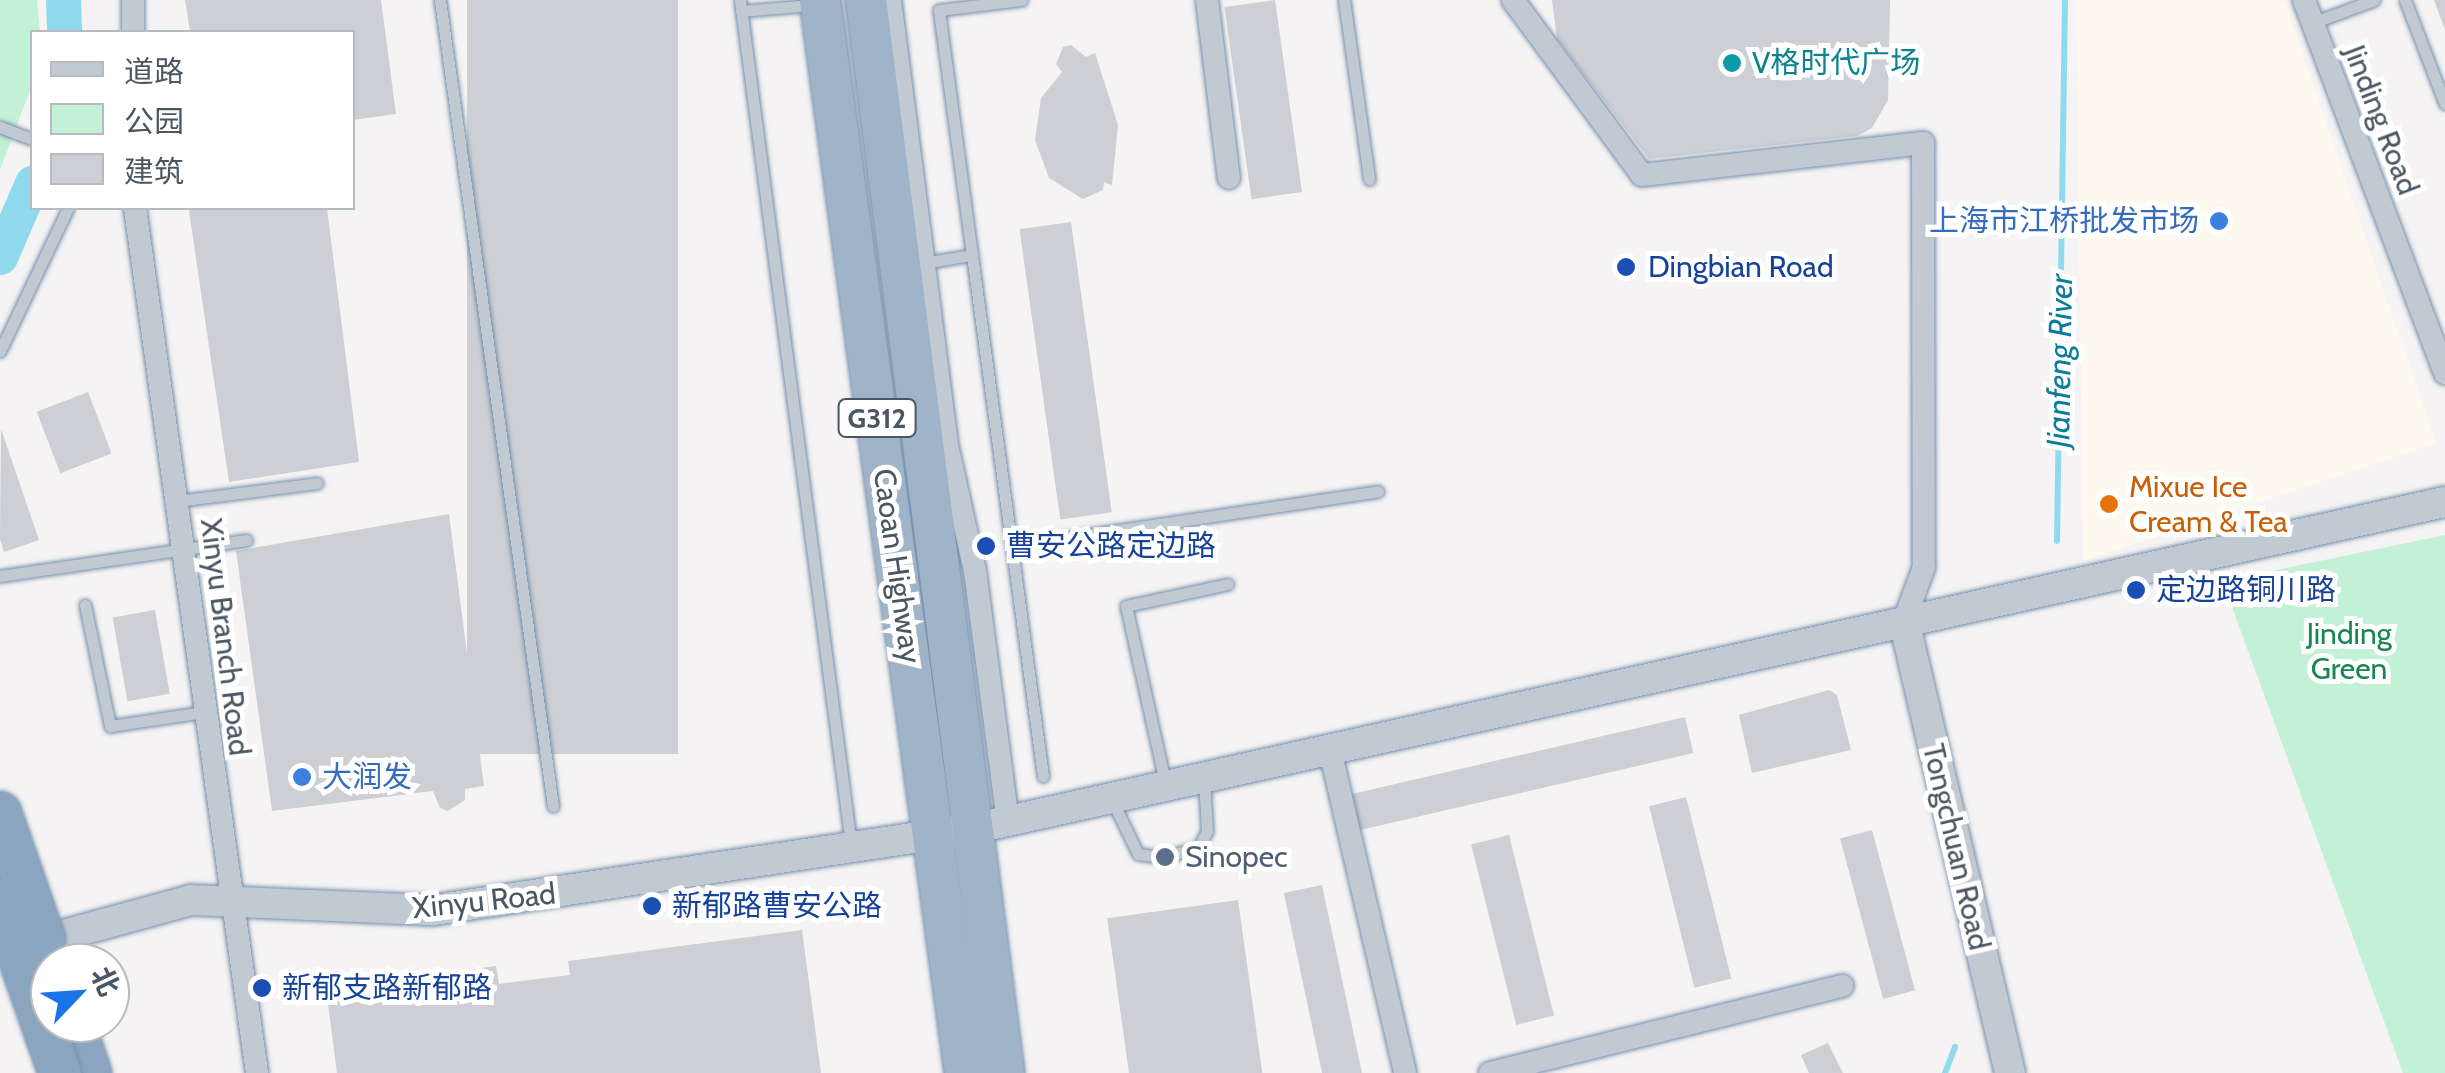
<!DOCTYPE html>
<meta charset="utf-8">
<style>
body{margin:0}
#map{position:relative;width:2445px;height:1073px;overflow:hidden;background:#f5f3f3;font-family:Cabin,"Noto Sans SC",sans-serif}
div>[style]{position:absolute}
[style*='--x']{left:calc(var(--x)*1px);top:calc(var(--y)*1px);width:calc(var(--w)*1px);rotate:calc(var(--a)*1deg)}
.commercial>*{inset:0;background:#fdf9ef}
.green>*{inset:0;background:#c3f1d5}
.stream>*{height:6px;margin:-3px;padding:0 3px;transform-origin:3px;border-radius:3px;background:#90daee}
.river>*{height:35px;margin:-17.5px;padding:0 17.5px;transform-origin:17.5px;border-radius:17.5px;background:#90daee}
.building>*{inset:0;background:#cdcfd5;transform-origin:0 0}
.roads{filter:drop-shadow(0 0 2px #7690ad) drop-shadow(0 0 2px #7690ad)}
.service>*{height:11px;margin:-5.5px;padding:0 5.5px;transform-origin:5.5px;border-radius:5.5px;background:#c1cad2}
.minor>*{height:22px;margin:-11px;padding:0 11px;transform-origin:11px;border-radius:11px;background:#c1cad2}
.tertiary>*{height:30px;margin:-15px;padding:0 15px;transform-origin:15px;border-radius:15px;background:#c1cad2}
.trunk>*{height:40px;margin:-20px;padding:0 20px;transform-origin:20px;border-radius:20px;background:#9fb4c9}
.motorway>*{height:42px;margin:-21px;padding:0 21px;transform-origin:21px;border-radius:21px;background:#8ba5c1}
.bridges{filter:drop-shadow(0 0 2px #7690ad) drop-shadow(0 0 2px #7690ad)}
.motorway-bridge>*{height:42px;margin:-21px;padding:0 21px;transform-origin:21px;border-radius:21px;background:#8ba5c1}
.dots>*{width:28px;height:28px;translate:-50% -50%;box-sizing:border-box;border:5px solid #fff;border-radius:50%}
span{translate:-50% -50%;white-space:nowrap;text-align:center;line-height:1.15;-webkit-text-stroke:10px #fff;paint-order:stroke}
.shield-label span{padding:2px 8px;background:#fff;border:2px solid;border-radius:8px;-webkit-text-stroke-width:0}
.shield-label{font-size:28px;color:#4a5661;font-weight:700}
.culture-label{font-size:30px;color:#0d838f}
.left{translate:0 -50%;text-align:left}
.street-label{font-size:30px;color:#4a5661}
.shop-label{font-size:30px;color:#366cbe}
.right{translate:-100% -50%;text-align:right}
.transit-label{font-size:30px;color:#164399}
.food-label{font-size:30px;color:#c56008}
.park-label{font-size:30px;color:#17864f}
.service-label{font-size:30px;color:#4e5e75}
.water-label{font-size:32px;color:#0c7c9b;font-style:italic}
.legend{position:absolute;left:30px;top:30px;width:325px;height:180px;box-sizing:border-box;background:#fff;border:2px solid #b7bbc0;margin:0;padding:12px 18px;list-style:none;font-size:30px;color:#4a5661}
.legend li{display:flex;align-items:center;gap:20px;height:50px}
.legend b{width:50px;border:2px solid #b7bbc0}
.north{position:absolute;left:30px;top:943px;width:100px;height:100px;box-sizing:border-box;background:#fff;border:2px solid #b7bbc0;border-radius:50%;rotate:65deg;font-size:28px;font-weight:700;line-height:40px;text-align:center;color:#4a5661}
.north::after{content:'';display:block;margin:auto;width:35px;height:45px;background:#1a73e8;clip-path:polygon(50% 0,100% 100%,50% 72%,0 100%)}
</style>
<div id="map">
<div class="commercial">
<i style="clip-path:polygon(2076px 0,2284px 0,2436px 443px,2083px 561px)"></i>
</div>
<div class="green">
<i style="clip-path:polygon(0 0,37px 0,40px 32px,32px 32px,32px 85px,0 170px)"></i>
<i style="clip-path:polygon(2445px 535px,2445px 1073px,2403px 1073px,2225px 588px,2238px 578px)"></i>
</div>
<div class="stream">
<i style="--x:2057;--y:541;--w:541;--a:-89.15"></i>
<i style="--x:1945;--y:1073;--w:28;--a:-69"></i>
</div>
<div class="river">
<i style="--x:63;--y:0;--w:32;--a:88"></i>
<i style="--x:0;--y:257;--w:81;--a:-66.6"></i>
</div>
<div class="building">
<i style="clip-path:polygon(185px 0,381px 0,396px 114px,352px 120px,352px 32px,190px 32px)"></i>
<i style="left:467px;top:0;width:211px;height:754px"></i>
<i style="left:1275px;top:0;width:194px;height:51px;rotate:82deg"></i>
<i style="clip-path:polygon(1552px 0,1890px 0,1888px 100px,1872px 128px,1857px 136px,1649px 159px,1557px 39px)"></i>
<i style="clip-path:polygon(2434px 0,2445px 0,2445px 30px)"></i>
<i style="clip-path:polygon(1071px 45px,1086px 57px,1095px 53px,1118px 125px,1112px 185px,1104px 182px,1103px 190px,1083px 199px,1049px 178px,1035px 140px,1041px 98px,1062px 72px,1056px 64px,1063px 47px)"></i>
<i style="clip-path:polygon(194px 208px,327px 208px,359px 462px,229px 482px,189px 211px)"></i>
<i style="left:1071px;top:222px;width:293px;height:52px;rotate:82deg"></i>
<i style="left:88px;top:392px;width:66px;height:55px;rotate:69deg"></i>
<i style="clip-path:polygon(1px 429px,39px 540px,4px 552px,0 539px)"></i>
<i style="clip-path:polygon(449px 514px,484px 786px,465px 789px,465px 800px,448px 811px,440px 808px,433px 791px,272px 811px,236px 551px)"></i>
<i style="left:155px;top:610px;width:85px;height:43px;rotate:80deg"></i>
<i style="clip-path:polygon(1829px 690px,1837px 695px,1851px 750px,1752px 773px,1739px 715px)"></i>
<i style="left:1685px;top:717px;width:37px;height:344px;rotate:77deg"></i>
<i style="left:1686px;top:797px;width:187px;height:38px;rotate:76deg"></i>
<i style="left:1872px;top:830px;width:166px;height:33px;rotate:75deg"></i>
<i style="left:1509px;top:835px;width:186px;height:39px;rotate:76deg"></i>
<i style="left:1322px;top:885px;width:192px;height:39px;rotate:78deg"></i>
<i style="left:1238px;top:900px;width:175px;height:132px;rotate:82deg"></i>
<i style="clip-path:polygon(802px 930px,821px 1073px,337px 1073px,326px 988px,496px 966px,499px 984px,570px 975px,568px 961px)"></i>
<i style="clip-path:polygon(1828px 1043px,1843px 1073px,1809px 1073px,1801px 1055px)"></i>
</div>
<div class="roads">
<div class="service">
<i style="--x:440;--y:0;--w:814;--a:82.02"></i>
<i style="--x:740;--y:0;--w:851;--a:82.51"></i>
<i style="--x:1344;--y:0;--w:181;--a:82"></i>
<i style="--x:2405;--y:0;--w:111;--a:69"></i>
<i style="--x:741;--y:11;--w:70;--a:-4.9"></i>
<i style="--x:2312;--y:23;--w:66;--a:-20.4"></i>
<i style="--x:0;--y:127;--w:34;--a:21"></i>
<i style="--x:972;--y:255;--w:526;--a:82.24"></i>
<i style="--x:923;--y:263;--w:50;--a:-9.3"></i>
<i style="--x:972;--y:255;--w:247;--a:-97.7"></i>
<i style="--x:939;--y:10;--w:83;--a:-7"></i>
<i style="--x:0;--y:351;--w:158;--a:-64.6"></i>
<i style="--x:177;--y:501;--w:141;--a:-7.3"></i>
<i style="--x:1012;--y:546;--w:370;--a:-8.5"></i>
<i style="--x:0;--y:576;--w:249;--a:-8.3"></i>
<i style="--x:85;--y:605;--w:124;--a:78.3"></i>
<i style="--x:110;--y:726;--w:95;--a:-8.5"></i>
<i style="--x:1165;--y:782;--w:180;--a:-102.5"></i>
<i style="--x:1126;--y:606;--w:104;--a:-12.2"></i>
<i style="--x:1111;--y:798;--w:62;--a:64.3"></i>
<i style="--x:1138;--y:854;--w:24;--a:7"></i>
<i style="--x:1162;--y:857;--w:37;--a:-14"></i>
<i style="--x:1198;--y:848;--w:19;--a:-62"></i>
<i style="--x:1207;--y:831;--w:52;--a:-93.3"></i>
</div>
<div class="minor">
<i style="--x:890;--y:0;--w:449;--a:82.7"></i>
<i style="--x:947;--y:445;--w:129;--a:77.5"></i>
<i style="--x:975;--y:571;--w:252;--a:82.5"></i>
<i style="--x:1207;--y:0;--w:179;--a:83"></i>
<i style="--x:1513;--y:0;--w:217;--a:53.6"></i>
<i style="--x:1642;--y:175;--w:283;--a:-6.5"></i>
<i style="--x:1923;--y:143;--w:424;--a:89.9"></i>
<i style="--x:1924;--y:567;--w:58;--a:110.3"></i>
<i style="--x:2304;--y:0;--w:399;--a:69.3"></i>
<i style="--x:133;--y:32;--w:32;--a:-90"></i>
<i style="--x:135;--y:208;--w:874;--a:81.97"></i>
<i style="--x:1330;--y:750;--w:332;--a:76.9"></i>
<i style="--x:1490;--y:1073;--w:363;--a:-13.9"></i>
</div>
<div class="tertiary">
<i style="--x:1904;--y:621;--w:464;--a:76.8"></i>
<i style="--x:27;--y:945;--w:170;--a:-15.3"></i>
<i style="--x:191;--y:900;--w:243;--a:2.4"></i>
<i style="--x:434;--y:910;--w:544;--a:-8.56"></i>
<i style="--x:972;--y:829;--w:1509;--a:-12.52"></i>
</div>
<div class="trunk">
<i style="--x:820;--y:0;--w:1083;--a:82.3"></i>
<i style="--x:866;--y:0;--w:1082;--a:82.67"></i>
</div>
<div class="motorway">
<i style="--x:73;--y:1023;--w:53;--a:71.2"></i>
</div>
</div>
<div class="bridges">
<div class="motorway-bridge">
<i style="--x:0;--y:813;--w:133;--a:70.8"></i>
<i style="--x:0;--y:901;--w:182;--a:70.8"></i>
</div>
</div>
<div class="dots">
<i style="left:1732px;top:63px;background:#0f9aa8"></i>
<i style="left:2219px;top:221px;background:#3f7fe0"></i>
<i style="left:1626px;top:267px;background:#1a4fb4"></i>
<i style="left:2109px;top:504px;background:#e8710a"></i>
<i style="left:986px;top:546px;background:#1a4fb4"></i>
<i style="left:2136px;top:590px;background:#1a4fb4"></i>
<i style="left:302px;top:777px;background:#3f7fe0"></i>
<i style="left:1165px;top:857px;background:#5c6f8a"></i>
<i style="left:652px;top:906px;background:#1a4fb4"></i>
<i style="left:262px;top:988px;background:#1a4fb4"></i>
</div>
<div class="shield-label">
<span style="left:877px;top:418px">G312</span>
</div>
<div class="culture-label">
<span class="left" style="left:1752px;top:63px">V格时代广场</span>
</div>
<div class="street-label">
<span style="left:2381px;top:120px;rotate:69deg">Jinding Road</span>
<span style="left:897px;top:566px;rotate:82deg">Caoan Highway</span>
<span style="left:225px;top:637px;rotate:83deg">Xinyu Branch Road</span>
<span style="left:1956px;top:847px;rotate:77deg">Tongchuan Road</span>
<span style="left:484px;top:901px;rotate:-6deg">Xinyu Road</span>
</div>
<div class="shop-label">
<span class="right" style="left:2199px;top:221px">上海市江桥批发市场</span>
<span class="left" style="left:322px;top:777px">大润发</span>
</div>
<div class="transit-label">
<span class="left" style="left:1648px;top:267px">Dingbian Road</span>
<span class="left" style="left:1006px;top:546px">曹安公路定边路</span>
<span class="left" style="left:2156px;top:590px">定边路铜川路</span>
<span class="left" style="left:672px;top:906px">新郁路曹安公路</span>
<span class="left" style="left:282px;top:988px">新郁支路新郁路</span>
</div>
<div class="food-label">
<span class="left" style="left:2129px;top:504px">Mixue Ice<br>Cream &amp; Tea</span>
</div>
<div class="park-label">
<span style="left:2349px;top:651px">Jinding<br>Green</span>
</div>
<div class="service-label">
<span class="left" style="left:1185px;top:857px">Sinopec</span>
</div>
<div class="water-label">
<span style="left:2060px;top:361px;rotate:-89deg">Jianfeng River</span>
</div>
<ul class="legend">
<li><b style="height:12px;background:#c1cad2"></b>道路</li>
<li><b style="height:28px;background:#c3f1d5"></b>公园</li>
<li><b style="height:28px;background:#cdcfd5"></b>建筑</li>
</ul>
<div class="north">北</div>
</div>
